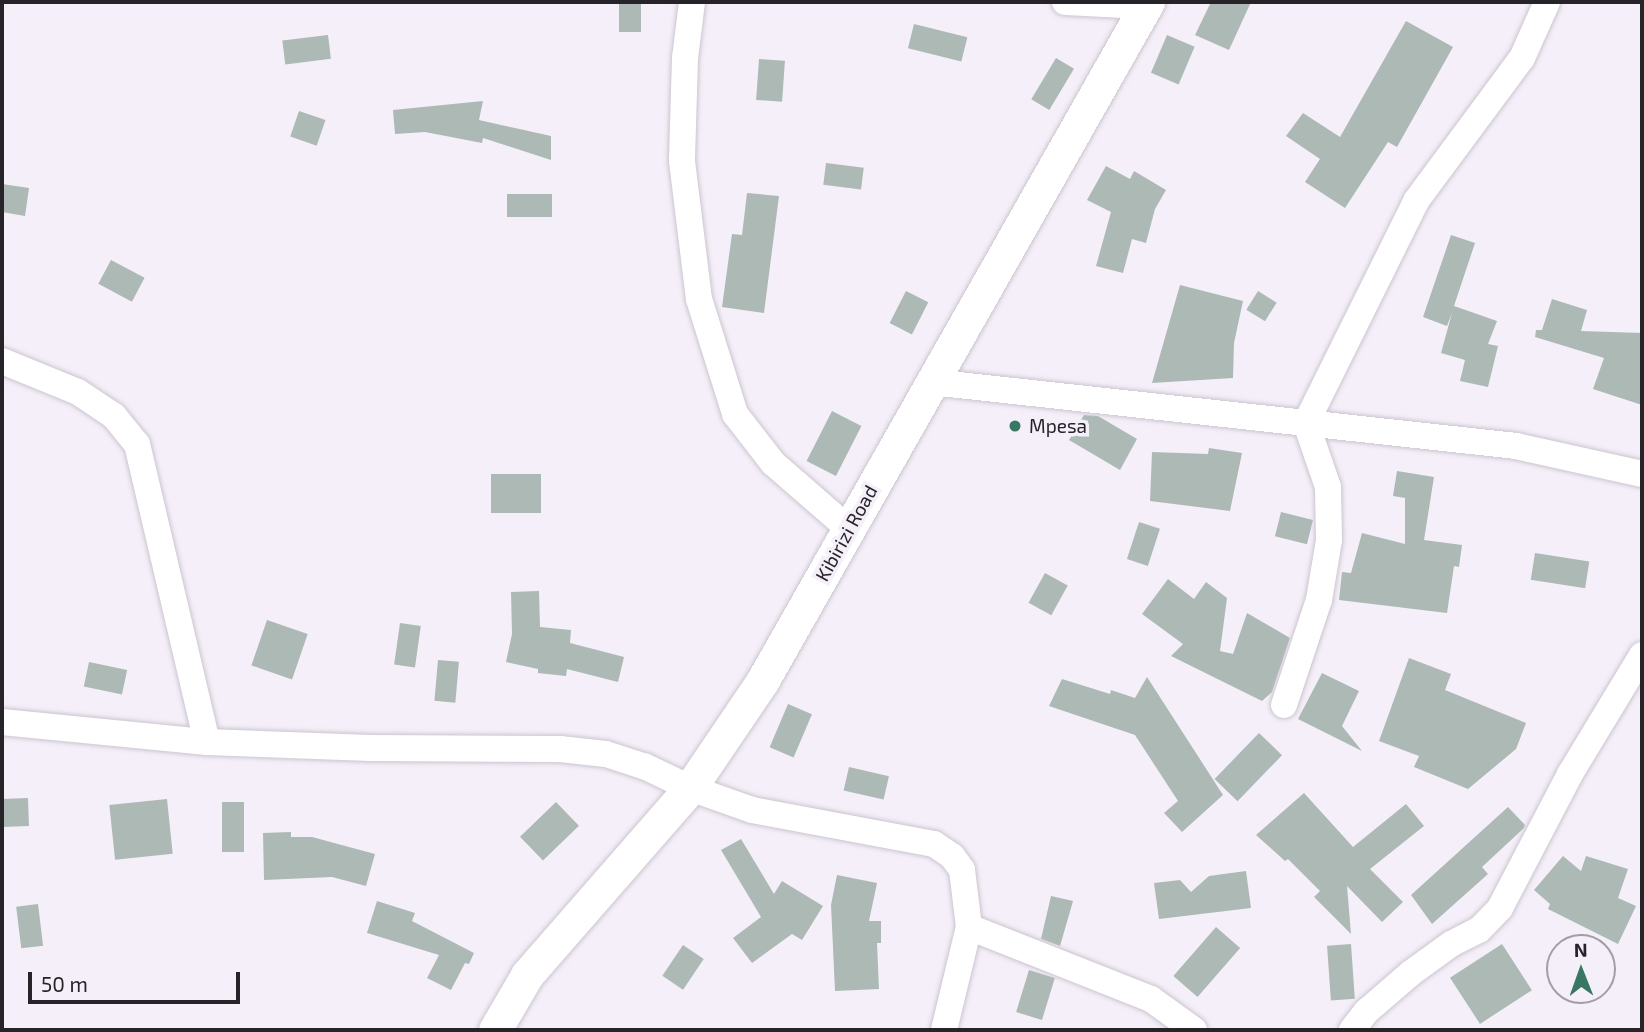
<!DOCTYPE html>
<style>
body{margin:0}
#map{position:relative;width:1644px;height:1032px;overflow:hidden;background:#f5eff9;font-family:"Exo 2",sans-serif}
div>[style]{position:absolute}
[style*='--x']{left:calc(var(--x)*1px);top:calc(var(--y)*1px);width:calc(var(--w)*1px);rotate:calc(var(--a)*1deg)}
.building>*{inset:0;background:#adb9b5;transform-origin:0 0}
.roads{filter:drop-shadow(0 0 2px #cbc5cf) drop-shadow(0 0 2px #cbc5cf)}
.minor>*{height:26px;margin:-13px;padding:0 13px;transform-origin:13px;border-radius:13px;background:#fff}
.tertiary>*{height:33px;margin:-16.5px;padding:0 16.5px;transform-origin:16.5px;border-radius:16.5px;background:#fff}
.dots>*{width:19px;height:19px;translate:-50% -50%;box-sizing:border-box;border:4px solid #f5eff9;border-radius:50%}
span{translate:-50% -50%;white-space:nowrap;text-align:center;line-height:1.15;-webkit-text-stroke:7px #f5eff9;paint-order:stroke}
.poi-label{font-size:19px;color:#262428}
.left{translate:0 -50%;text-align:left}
.street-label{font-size:19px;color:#262428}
.frame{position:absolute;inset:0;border:4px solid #262428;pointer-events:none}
.north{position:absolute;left:1546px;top:934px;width:70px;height:70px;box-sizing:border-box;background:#f5eff9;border:2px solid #a29ea5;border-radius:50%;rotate:359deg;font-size:19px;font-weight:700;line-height:28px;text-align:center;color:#262428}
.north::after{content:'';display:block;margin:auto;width:24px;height:32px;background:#377764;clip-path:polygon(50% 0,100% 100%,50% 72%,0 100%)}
.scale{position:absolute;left:28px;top:972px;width:212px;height:32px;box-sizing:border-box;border:4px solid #262428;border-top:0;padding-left:9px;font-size:21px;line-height:24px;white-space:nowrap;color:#262428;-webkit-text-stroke:5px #f5eff9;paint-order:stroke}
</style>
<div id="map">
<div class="building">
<i style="left:619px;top:2px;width:22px;height:30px"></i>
<i style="clip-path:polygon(1211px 2px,1251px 2px,1229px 50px,1195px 35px)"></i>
<i style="clip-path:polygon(1406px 21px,1453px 47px,1397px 147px,1388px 142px,1345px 208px,1305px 182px,1320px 159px,1286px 136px,1303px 113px,1340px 137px)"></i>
<i style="left:914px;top:24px;width:55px;height:25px;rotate:14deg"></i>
<i style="left:328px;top:35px;width:24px;height:46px;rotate:83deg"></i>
<i style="left:1167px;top:35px;width:30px;height:41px;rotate:23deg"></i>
<i style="left:1056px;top:58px;width:21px;height:48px;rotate:31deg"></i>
<i style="left:759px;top:59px;width:26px;height:41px;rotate:4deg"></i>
<i style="clip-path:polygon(483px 101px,479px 120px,551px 136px,551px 160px,483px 138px,482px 143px,425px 132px,395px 134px,393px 110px)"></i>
<i style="left:299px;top:111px;width:28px;height:27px;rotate:19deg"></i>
<i style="left:826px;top:163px;width:38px;height:22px;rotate:7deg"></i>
<i style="clip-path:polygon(1106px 166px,1130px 179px,1134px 171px,1166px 190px,1155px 209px,1146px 243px,1132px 239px,1123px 273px,1096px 266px,1111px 212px,1087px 200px)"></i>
<i style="clip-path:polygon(2px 184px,29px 188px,25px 216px,2px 212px)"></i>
<i style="clip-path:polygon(747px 193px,779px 196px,764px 313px,722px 307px,732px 234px,742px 235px)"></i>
<i style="left:552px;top:194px;width:23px;height:45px;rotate:90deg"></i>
<i style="clip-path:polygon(1451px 235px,1475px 243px,1454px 306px,1497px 321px,1488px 344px,1498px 346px,1488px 387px,1460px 381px,1465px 360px,1441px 353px,1452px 313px,1447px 326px,1423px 317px)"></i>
<i style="left:111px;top:260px;width:38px;height:27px;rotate:28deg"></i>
<i style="clip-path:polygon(1180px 285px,1243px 301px,1234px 343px,1233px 378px,1152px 383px)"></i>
<i style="left:906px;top:291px;width:25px;height:36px;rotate:27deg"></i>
<i style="left:1258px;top:291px;width:22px;height:22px;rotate:32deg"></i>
<i style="clip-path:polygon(1552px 299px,1587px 310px,1581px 331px,1642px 333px,1642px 405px,1593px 389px,1604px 358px,1535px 337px,1536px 330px,1542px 330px)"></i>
<i style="left:832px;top:411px;width:33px;height:56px;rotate:27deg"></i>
<i style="clip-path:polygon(1084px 415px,1098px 416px,1137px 439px,1120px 470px,1069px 440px)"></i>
<i style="clip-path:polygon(1209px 448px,1242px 453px,1230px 511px,1150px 501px,1152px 452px,1208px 454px)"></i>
<i style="clip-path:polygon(1397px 471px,1434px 477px,1424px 540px,1462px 545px,1459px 567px,1454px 566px,1447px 613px,1339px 600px,1342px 572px,1351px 573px,1362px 533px,1405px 544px,1405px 498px,1393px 496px)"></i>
<i style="left:491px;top:474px;width:50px;height:39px"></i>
<i style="left:1281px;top:512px;width:33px;height:25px;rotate:14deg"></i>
<i style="left:1139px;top:522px;width:22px;height:39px;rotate:18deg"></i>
<i style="left:1535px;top:553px;width:55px;height:27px;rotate:9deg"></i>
<i style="left:1045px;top:573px;width:26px;height:34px;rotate:29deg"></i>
<i style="clip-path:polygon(1168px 579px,1194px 599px,1206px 582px,1227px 598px,1220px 651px,1233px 654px,1247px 613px,1290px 638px,1272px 692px,1262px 701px,1171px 656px,1183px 644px,1142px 614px)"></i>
<i style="clip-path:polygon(539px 591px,540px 627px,571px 630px,570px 643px,624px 657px,618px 682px,567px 669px,566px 676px,538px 673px,538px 669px,506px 662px,512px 634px,511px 592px)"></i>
<i style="left:267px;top:620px;width:43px;height:48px;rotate:19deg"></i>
<i style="left:400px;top:623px;width:21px;height:42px;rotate:8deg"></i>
<i style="clip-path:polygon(1409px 658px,1451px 674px,1445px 690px,1526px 723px,1516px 749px,1468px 789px,1414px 767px,1419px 756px,1379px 741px)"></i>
<i style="left:438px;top:660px;width:21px;height:41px;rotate:5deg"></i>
<i style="left:89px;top:662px;width:39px;height:25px;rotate:12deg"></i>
<i style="clip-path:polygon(1322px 673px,1359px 691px,1342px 726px,1362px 751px,1298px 719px)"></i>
<i style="clip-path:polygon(1147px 677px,1223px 795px,1182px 832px,1164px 813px,1178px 801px,1135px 735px,1049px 706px,1062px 679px,1110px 694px,1111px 690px,1135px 698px)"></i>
<i style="left:788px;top:704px;width:26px;height:47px;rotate:23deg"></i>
<i style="left:1259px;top:733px;width:32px;height:64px;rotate:44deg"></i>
<i style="left:849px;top:767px;width:41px;height:24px;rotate:13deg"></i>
<i style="clip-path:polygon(1304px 793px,1353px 847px,1406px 804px,1424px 826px,1370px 869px,1403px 902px,1382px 922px,1347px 886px,1351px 934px,1314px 897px,1320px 891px,1288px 859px,1285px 861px,1256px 835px)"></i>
<i style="left:28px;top:798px;width:28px;height:26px;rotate:88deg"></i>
<i style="left:167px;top:799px;width:55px;height:58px;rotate:84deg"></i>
<i style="left:222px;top:802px;width:22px;height:50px"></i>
<i style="left:556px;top:802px;width:33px;height:50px;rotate:46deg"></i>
<i style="clip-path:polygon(1508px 807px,1525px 825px,1524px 828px,1482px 867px,1488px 874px,1432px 924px,1411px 895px)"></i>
<i style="clip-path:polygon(291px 832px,291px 837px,312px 837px,375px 854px,366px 886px,332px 877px,264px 880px,263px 833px)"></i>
<i style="clip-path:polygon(741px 839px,774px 894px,782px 881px,823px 906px,802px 940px,792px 934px,752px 963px,733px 938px,761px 917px,721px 850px)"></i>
<i style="clip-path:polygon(1563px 856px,1581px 871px,1586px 856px,1628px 869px,1618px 898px,1636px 906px,1618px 944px,1548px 909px,1550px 904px,1534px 890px)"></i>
<i style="clip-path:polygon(1246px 871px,1251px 908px,1159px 919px,1154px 883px,1180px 880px,1191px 892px,1209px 876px)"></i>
<i style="clip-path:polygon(837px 875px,877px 883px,869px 921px,881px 921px,881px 943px,877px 943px,879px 989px,835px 991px,831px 905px)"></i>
<i style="clip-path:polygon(1051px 896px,1073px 901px,1060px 946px,1041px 939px)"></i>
<i style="clip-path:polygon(377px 901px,415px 913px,412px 921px,474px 953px,469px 964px,465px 963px,451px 990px,427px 978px,439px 955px,367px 933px)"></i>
<i style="left:38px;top:904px;width:42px;height:22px;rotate:83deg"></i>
<i style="left:1216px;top:927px;width:32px;height:65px;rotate:41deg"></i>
<i style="left:1351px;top:944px;width:55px;height:24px;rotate:86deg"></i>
<i style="left:1502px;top:944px;width:55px;height:62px;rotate:57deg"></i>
<i style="left:683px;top:945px;width:25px;height:37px;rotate:34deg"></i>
<i style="left:1029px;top:970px;width:27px;height:44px;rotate:17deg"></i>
</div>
<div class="roads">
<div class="minor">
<i style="--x:692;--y:2;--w:56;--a:97.1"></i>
<i style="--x:685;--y:58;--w:103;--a:91.7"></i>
<i style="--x:682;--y:161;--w:139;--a:83"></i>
<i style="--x:699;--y:299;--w:121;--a:72.6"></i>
<i style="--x:735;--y:414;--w:62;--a:52.2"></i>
<i style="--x:773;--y:463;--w:102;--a:41"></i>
<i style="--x:1065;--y:2;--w:80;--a:2.9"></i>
<i style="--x:2;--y:361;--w:82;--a:22.2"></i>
<i style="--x:78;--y:392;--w:43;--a:33.7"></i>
<i style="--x:114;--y:416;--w:36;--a:51"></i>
<i style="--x:137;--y:444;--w:306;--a:76.8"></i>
<i style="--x:931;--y:382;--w:588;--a:6.24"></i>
<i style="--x:1516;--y:446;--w:129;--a:12.5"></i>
<i style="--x:1284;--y:705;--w:111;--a:-71.6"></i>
<i style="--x:1319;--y:600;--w:61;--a:-80.5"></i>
<i style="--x:1329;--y:540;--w:53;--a:-91.1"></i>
<i style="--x:1328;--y:487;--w:68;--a:-109"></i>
<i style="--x:1306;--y:423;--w:248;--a:-63.6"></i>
<i style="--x:1416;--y:201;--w:178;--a:-53.5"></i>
<i style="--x:1522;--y:58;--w:61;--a:-65.9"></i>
<i style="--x:2;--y:722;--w:206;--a:5.6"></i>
<i style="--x:207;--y:742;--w:163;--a:2.1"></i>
<i style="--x:370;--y:748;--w:190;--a:0.3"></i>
<i style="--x:560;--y:749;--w:46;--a:6.2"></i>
<i style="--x:606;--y:754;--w:40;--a:18"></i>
<i style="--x:644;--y:766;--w:51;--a:25.6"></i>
<i style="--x:690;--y:788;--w:66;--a:19.5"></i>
<i style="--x:752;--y:810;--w:185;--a:10.6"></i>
<i style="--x:934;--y:844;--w:22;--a:34"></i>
<i style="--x:952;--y:856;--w:17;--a:54"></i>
<i style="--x:962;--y:870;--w:57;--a:83"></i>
<i style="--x:969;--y:927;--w:196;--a:21.6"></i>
<i style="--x:1151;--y:999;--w:53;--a:35.8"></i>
<i style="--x:944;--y:1030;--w:106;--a:-76.4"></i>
<i style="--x:1352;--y:1030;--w:24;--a:-52"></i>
<i style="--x:1367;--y:1011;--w:58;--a:-40.8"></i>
<i style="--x:1411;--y:973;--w:49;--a:-35.9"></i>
<i style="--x:1451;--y:944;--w:31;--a:-27"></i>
<i style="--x:1479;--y:930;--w:30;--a:-46"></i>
<i style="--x:1500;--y:908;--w:151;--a:-62.4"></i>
<i style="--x:1570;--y:774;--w:139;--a:-58.8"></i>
</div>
<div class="tertiary">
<i style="--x:495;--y:1030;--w:64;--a:-59.8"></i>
<i style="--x:527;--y:975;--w:248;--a:-48.9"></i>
<i style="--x:690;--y:788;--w:130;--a:-55.9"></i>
<i style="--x:763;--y:680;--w:780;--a:-60.41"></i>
</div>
</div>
<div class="dots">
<i style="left:1015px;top:426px;background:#377764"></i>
</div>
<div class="poi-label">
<span class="left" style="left:1029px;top:426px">Mpesa</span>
</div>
<div class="street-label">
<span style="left:846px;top:533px;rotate:-61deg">Kibirizi Road</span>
</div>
<div class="frame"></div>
<div class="north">N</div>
<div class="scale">50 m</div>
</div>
